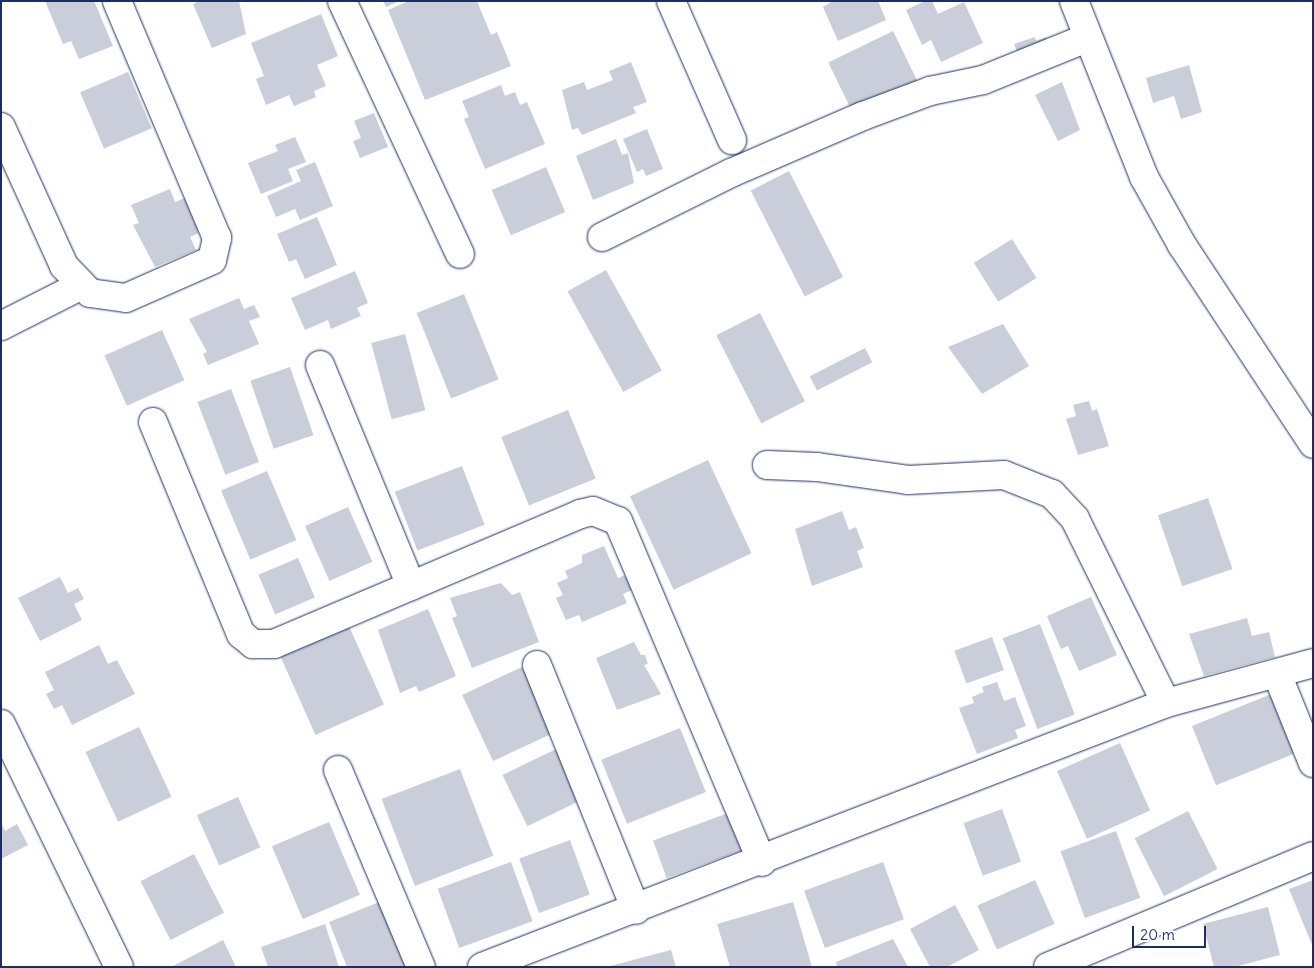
<!DOCTYPE html>
<style>
body{margin:0}
#map{position:relative;width:1314px;height:968px;overflow:hidden;background:#fff;font-family:Delius,sans-serif}
div>[style]{position:absolute}
[style*='--x']{left:calc(var(--x)*1px);top:calc(var(--y)*1px);width:calc(var(--w)*1px);rotate:calc(var(--a)*1deg)}
.building>*{inset:0;background:#caceda;transform-origin:0 0}
.roads{filter:drop-shadow(0 0 1px #1b2f5e) drop-shadow(0 0 1px #1b2f5e)}
.minor>*{height:28px;margin:-14px;padding:0 14px;transform-origin:14px;border-radius:14px;background:#fff}
span{translate:-50% -50%;white-space:nowrap;text-align:center;line-height:1.15;-webkit-text-stroke:4.5px #fff;paint-order:stroke}
.frame{position:absolute;inset:0;border:2px solid #1b2f5e;pointer-events:none}
.scale{position:absolute;left:1132px;top:926px;width:74px;height:22px;box-sizing:border-box;border:2px solid #1b2f5e;border-top:0;padding-left:6px;font-size:15px;line-height:18px;white-space:nowrap;color:#1b2f5e;-webkit-text-stroke:4px #fff;paint-order:stroke}
</style>
<div id="map">
<div class="building">
<i style="clip-path:polygon(45px 1px,94px 1px,113px 46px,79px 59px,71px 41px,63px 44px)"></i>
<i style="clip-path:polygon(200px 1px,239px 1px,246px 34px,212px 48px,193px 4px)"></i>
<i style="clip-path:polygon(383px 1px,399px 1px,386px 7px)"></i>
<i style="clip-path:polygon(409px 1px,477px 1px,491px 35px,497px 32px,511px 66px,425px 100px,388px 10px)"></i>
<i style="clip-path:polygon(833px 1px,878px 1px,886px 20px,838px 41px,823px 7px)"></i>
<i style="clip-path:polygon(925px 1px,932px 1px,938px 14px,964px 2px,983px 43px,941px 62px,931px 40px,922px 45px,906px 10px)"></i>
<i style="clip-path:polygon(321px 14px,338px 56px,317px 65px,326px 86px,314px 91px,316px 97px,294px 106px,289px 95px,266px 105px,256px 79px,264px 76px,251px 43px)"></i>
<i style="left:893px;top:31px;width:55px;height:72px;rotate:64deg"></i>
<i style="clip-path:polygon(1035px 37px,1036px 41px,1046px 37px,1049px 46px,1019px 57px,1014px 44px)"></i>
<i style="clip-path:polygon(631px 62px,647px 102px,633px 107px,636px 113px,582px 135px,578px 128px,572px 130px,562px 90px,584px 82px,587px 90px,613px 80px,609px 71px)"></i>
<i style="clip-path:polygon(1189px 65px,1202px 112px,1181px 119px,1174px 96px,1153px 103px,1146px 78px)"></i>
<i style="left:128px;top:72px;width:61px;height:52px;rotate:67deg"></i>
<i style="clip-path:polygon(1062px 82px,1080px 130px,1058px 141px,1035px 95px)"></i>
<i style="clip-path:polygon(501px 85px,505px 96px,515px 92px,520px 105px,527px 102px,545px 144px,485px 169px,464px 119px,469px 117px,462px 101px)"></i>
<i style="clip-path:polygon(374px 113px,388px 147px,360px 158px,353px 141px,361px 138px,354px 121px)"></i>
<i style="clip-path:polygon(647px 129px,663px 169px,646px 176px,643px 169px,637px 172px,623px 139px)"></i>
<i style="clip-path:polygon(295px 137px,306px 162px,288px 169px,293px 181px,261px 194px,248px 163px,278px 151px,275px 145px)"></i>
<i style="clip-path:polygon(616px 139px,622px 155px,628px 153px,634px 183px,593px 200px,576px 156px)"></i>
<i style="clip-path:polygon(315px 162px,333px 206px,300px 220px,295px 209px,276px 217px,267px 196px,301px 181px,296px 170px)"></i>
<i style="left:546px;top:167px;width:49px;height:59px;rotate:67deg"></i>
<i style="left:789px;top:171px;width:119px;height:43px;rotate:63deg"></i>
<i style="clip-path:polygon(170px 189px,175px 202px,185px 198px,199px 233px,190px 237px,196px 250px,155px 267px,133px 225px,139px 223px,131px 205px)"></i>
<i style="clip-path:polygon(317px 217px,337px 265px,305px 279px,296px 259px,289px 262px,277px 234px)"></i>
<i style="left:1012px;top:239px;width:46px;height:45px;rotate:58deg"></i>
<i style="left:606px;top:270px;width:115px;height:44px;rotate:61deg"></i>
<i style="clip-path:polygon(355px 271px,368px 303px,357px 308px,361px 316px,331px 329px,328px 320px,305px 330px,291px 298px)"></i>
<i style="left:464px;top:294px;width:92px;height:51px;rotate:68deg"></i>
<i style="clip-path:polygon(239px 298px,244px 309px,254px 305px,260px 317px,249px 321px,259px 344px,208px 365px,203px 354px,207px 352px,189px 319px)"></i>
<i style="left:760px;top:313px;width:99px;height:49px;rotate:63deg"></i>
<i style="clip-path:polygon(1003px 324px,1029px 366px,982px 394px,948px 347px)"></i>
<i style="left:162px;top:330px;width:55px;height:63px;rotate:66deg"></i>
<i style="left:405px;top:334px;width:79px;height:35px;rotate:75deg"></i>
<i style="left:865px;top:348px;width:16px;height:62px;rotate:63deg"></i>
<i style="left:290px;top:367px;width:72px;height:42px;rotate:71deg"></i>
<i style="left:231px;top:389px;width:78px;height:36px;rotate:69deg"></i>
<i style="clip-path:polygon(1089px 401px,1092px 411px,1097px 409px,1109px 446px,1078px 455px,1066px 419px,1076px 416px,1073px 405px)"></i>
<i style="left:568px;top:410px;width:74px;height:72px;rotate:68deg"></i>
<i style="left:708px;top:460px;width:103px;height:86px;rotate:65deg"></i>
<i style="left:462px;top:466px;width:63px;height:72px;rotate:69deg"></i>
<i style="left:267px;top:471px;width:75px;height:50px;rotate:67deg"></i>
<i style="left:1208px;top:498px;width:75px;height:53px;rotate:71deg"></i>
<i style="left:348px;top:507px;width:60px;height:47px;rotate:66deg"></i>
<i style="clip-path:polygon(842px 511px,849px 530px,856px 527px,864px 548px,857px 551px,863px 567px,812px 586px,795px 529px)"></i>
<i style="clip-path:polygon(604px 546px,618px 578px,625px 575px,632px 590px,623px 594px,627px 603px,582px 622px,579px 615px,566px 620px,556px 598px,563px 595px,557px 583px,568px 578px,565px 571px,582px 563px,582px 555px)"></i>
<i style="left:298px;top:558px;width:43px;height:43px;rotate:67deg"></i>
<i style="clip-path:polygon(60px 577px,68px 593px,78px 588px,84px 599px,74px 604px,82px 620px,40px 641px,18px 598px)"></i>
<i style="clip-path:polygon(501px 583px,512px 595px,520px 592px,539px 642px,472px 668px,452px 618px,457px 616px,450px 598px)"></i>
<i style="clip-path:polygon(1091px 597px,1117px 655px,1079px 671px,1068px 646px,1061px 649px,1047px 616px)"></i>
<i style="clip-path:polygon(428px 609px,456px 676px,419px 692px,416px 686px,400px 693px,378px 630px)"></i>
<i style="clip-path:polygon(1247px 618px,1252px 636px,1269px 632px,1275px 657px,1204px 676px,1189px 634px)"></i>
<i style="left:1040px;top:624px;width:97px;height:40px;rotate:69deg"></i>
<i style="left:349px;top:626px;width:86px;height:75px;rotate:66deg"></i>
<i style="left:992px;top:637px;width:35px;height:40px;rotate:70deg"></i>
<i style="clip-path:polygon(634px 642px,641px 655px,645px 655px,648px 664px,644px 665px,661px 694px,617px 710px,596px 658px)"></i>
<i style="clip-path:polygon(99px 645px,108px 664px,117px 660px,135px 694px,72px 725px,62px 705px,54px 709px,46px 694px,54px 690px,45px 672px)"></i>
<i style="left:522px;top:667px;width:73px;height:66px;rotate:65deg"></i>
<i style="clip-path:polygon(997px 682px,1004px 701px,1015px 697px,1026px 726px,1015px 730px,1018px 738px,977px 754px,959px 708px,974px 703px,972px 697px,984px 692px,982px 687px)"></i>
<i style="left:1281px;top:690px;width:64px;height:96px;rotate:68deg"></i>
<i style="left:139px;top:727px;width:77px;height:59px;rotate:65deg"></i>
<i style="left:680px;top:728px;width:69px;height:85px;rotate:68deg"></i>
<i style="left:1120px;top:743px;width:74px;height:69px;rotate:66deg"></i>
<i style="left:560px;top:747px;width:57px;height:64px;rotate:64deg"></i>
<i style="left:460px;top:769px;width:93px;height:84px;rotate:69deg"></i>
<i style="left:238px;top:797px;width:55px;height:45px;rotate:66deg"></i>
<i style="left:1002px;top:809px;width:56px;height:41px;rotate:70deg"></i>
<i style="left:1188px;top:811px;width:65px;height:60px;rotate:63deg"></i>
<i style="left:731px;top:812px;width:40px;height:83px;rotate:70deg"></i>
<i style="left:329px;top:822px;width:79px;height:62px;rotate:67deg"></i>
<i style="clip-path:polygon(1px 823px,5px 831px,17px 824px,28px 845px,1px 859px)"></i>
<i style="left:1116px;top:831px;width:71px;height:59px;rotate:70deg"></i>
<i style="left:570px;top:840px;width:58px;height:54px;rotate:70deg"></i>
<i style="left:194px;top:854px;width:66px;height:60px;rotate:63deg"></i>
<i style="left:511px;top:862px;width:63px;height:78px;rotate:70deg"></i>
<i style="left:883px;top:862px;width:61px;height:84px;rotate:70deg"></i>
<i style="left:1035px;top:880px;width:48px;height:63px;rotate:66deg"></i>
<i style="clip-path:polygon(1313px 880px,1313px 947px,1289px 889px)"></i>
<i style="clip-path:polygon(382px 901px,408px 967px,347px 967px,329px 922px)"></i>
<i style="clip-path:polygon(793px 902px,812px 967px,730px 967px,717px 924px)"></i>
<i style="clip-path:polygon(955px 905px,979px 950px,947px 967px,930px 967px,910px 929px)"></i>
<i style="clip-path:polygon(1268px 907px,1280px 955px,1234px 967px,1214px 967px,1203px 924px)"></i>
<i style="clip-path:polygon(325px 924px,339px 967px,268px 967px,261px 947px)"></i>
<i style="clip-path:polygon(893px 939px,908px 967px,837px 967px,836px 962px)"></i>
<i style="clip-path:polygon(223px 940px,236px 967px,171px 967px)"></i>
<i style="clip-path:polygon(671px 950px,676px 967px,610px 967px,610px 966px)"></i>
</div>
<div class="roads">
<div class="minor">
<i style="--x:342;--y:1;--w:279;--a:65"></i>
<i style="--x:671;--y:1;--w:152;--a:66.3"></i>
<i style="--x:1074;--y:1;--w:189;--a:68.3"></i>
<i style="--x:1144;--y:177;--w:78;--a:60.8"></i>
<i style="--x:1182;--y:245;--w:238;--a:56.6"></i>
<i style="--x:1;--y:127;--w:153;--a:65.6"></i>
<i style="--x:64;--y:266;--w:37;--a:46"></i>
<i style="--x:90;--y:293;--w:36;--a:8"></i>
<i style="--x:126;--y:298;--w:94;--a:-23.8"></i>
<i style="--x:212;--y:260;--w:23;--a:-77"></i>
<i style="--x:217;--y:238;--w:257;--a:-112.9"></i>
<i style="--x:602;--y:237;--w:144;--a:-26.4"></i>
<i style="--x:731;--y:173;--w:144;--a:-23.4"></i>
<i style="--x:863;--y:116;--w:72;--a:-20.5"></i>
<i style="--x:930;--y:91;--w:54;--a:-11.7"></i>
<i style="--x:983;--y:80;--w:112;--a:-22"></i>
<i style="--x:1;--y:326;--w:89;--a:-26.9"></i>
<i style="--x:320;--y:365;--w:239;--a:67.6"></i>
<i style="--x:153;--y:422;--w:230;--a:67.5"></i>
<i style="--x:241;--y:634;--w:16;--a:40"></i>
<i style="--x:253;--y:644;--w:21;--a:0"></i>
<i style="--x:274;--y:644;--w:332;--a:-23"></i>
<i style="--x:580;--y:514;--w:13;--a:-13"></i>
<i style="--x:593;--y:511;--w:27;--a:22"></i>
<i style="--x:618;--y:521;--w:370;--a:67.1"></i>
<i style="--x:767;--y:465;--w:50;--a:2.3"></i>
<i style="--x:817;--y:467;--w:92;--a:8.1"></i>
<i style="--x:908;--y:480;--w:96;--a:-3"></i>
<i style="--x:1004;--y:475;--w:52;--a:21.6"></i>
<i style="--x:1052;--y:494;--w:34;--a:47"></i>
<i style="--x:1075;--y:519;--w:205;--a:63.7"></i>
<i style="--x:537;--y:665;--w:264;--a:68"></i>
<i style="--x:1277;--y:674;--w:96;--a:68"></i>
<i style="--x:1;--y:724;--w:270;--a:64.1"></i>
<i style="--x:338;--y:770;--w:214;--a:67.2"></i>
<i style="--x:482;--y:967;--w:733;--a:-21.1"></i>
<i style="--x:1166;--y:703;--w:152;--a:-15.2"></i>
<i style="--x:1048;--y:967;--w:287;--a:-22.7"></i>
</div>
</div>
<div class="frame"></div>
<div class="scale">20 m</div>
</div>
